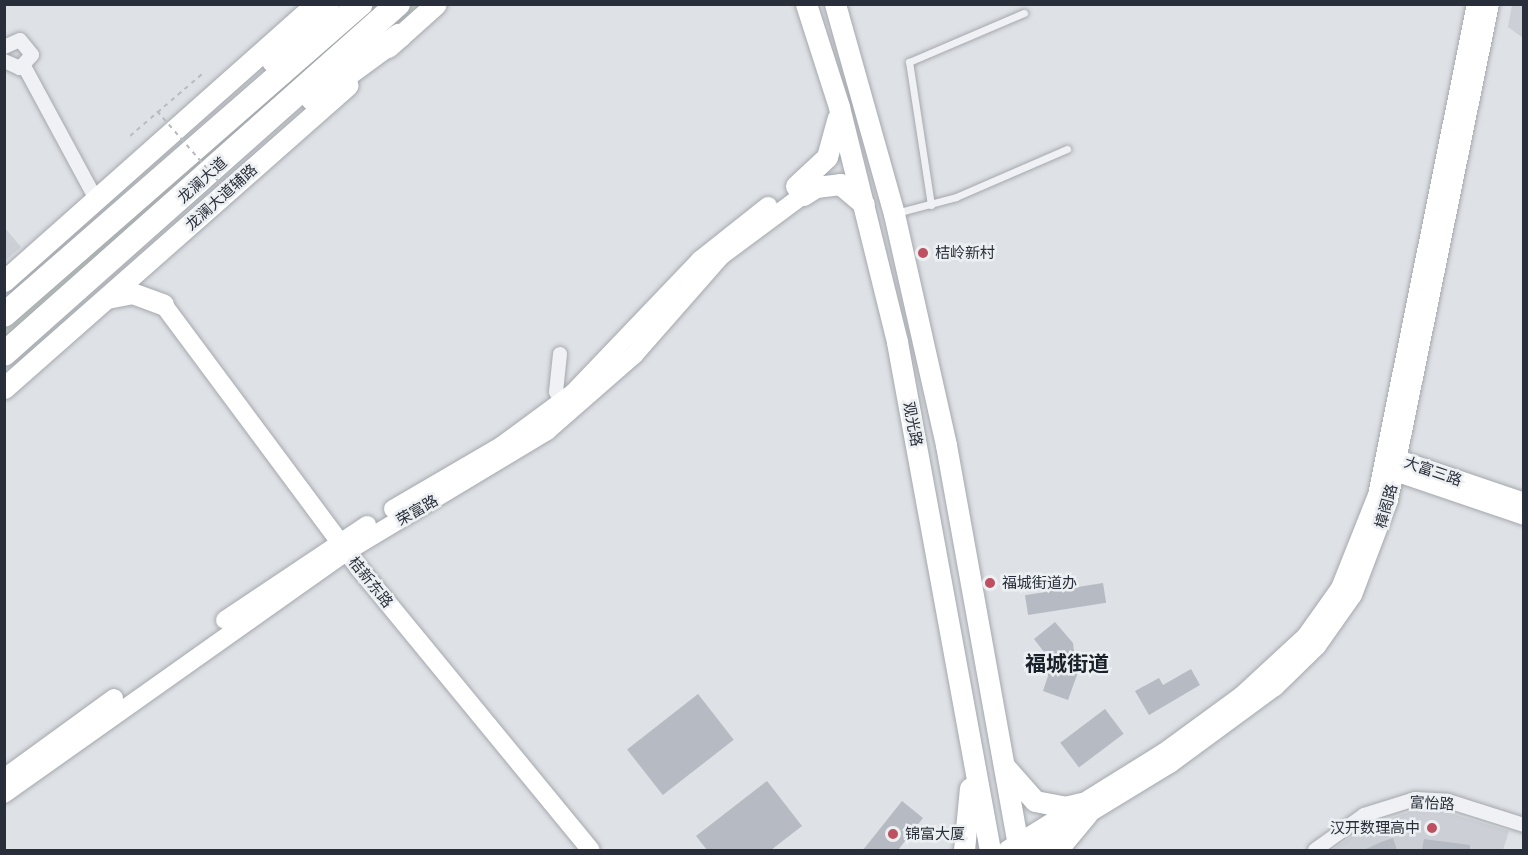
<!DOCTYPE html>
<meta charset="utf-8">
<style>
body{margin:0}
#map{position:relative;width:1528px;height:855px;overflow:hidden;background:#dee1e5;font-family:Barlow,"Noto Sans SC",sans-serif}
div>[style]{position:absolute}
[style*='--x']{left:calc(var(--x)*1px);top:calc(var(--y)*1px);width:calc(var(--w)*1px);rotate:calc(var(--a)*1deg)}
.built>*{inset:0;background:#ccd0d6}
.green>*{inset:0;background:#c4cec0}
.building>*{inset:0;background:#b6bac2;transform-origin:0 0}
.path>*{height:2px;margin-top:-1px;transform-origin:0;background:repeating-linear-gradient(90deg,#b8bbc0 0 4.5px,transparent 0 9px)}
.roads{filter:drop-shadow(0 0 2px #a4a8ae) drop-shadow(0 0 2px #a4a8ae)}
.lane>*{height:7px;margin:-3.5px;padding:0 3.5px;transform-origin:3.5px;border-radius:3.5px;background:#f0f1f4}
.street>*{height:14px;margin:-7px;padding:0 7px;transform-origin:7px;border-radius:7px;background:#f0f1f4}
.secondary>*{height:18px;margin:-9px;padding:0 9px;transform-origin:9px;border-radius:9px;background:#fff}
.primary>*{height:21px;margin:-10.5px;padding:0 10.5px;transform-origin:10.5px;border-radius:10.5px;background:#fff}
.highway>*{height:24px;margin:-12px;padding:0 12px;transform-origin:12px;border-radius:12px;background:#fff}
.path-bridge>*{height:2px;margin-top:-1px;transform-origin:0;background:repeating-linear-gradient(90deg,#b8bbc0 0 4.5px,transparent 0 9px)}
.dots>*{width:16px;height:16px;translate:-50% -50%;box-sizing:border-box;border:3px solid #edf0f3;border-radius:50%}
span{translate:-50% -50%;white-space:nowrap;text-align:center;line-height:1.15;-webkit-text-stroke:5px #edf0f3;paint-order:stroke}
.street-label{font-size:15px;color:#292f3a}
.poi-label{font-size:15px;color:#292f3a}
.left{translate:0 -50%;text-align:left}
.right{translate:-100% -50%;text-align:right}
.district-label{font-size:21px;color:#1b212b;font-weight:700}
.frame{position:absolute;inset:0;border:6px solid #292f3a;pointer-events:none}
</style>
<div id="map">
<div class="built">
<i style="clip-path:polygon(1512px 5px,1523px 5px,1523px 38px,1508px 27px)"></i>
<i style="clip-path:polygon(4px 227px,21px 247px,5px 261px,4px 261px)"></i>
<i style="clip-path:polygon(1416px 810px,1446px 812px,1509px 831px,1503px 850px,1332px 850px,1369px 825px)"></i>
</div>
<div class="green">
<i style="clip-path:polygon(338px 5px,421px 5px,5px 339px,4px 328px,149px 200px)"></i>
</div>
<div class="building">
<i style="left:1103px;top:583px;width:20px;height:79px;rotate:81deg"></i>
<i style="clip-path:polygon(1055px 622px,1073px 643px,1077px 675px,1068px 700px,1043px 691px,1048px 676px,1044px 652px,1034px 639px)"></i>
<i style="clip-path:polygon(1191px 669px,1200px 685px,1149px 715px,1135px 691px,1159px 678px,1163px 685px)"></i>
<i style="left:698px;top:694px;width:58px;height:90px;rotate:52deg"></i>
<i style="left:1105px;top:709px;width:31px;height:56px;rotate:53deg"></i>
<i style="clip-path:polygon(767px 781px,802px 826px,771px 850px,707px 850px,696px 836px)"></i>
<i style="clip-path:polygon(902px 801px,923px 818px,898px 850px,863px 850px)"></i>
<i style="clip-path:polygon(1393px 838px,1397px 850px,1364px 850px,1381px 842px)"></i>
<i style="clip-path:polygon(1424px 839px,1470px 845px,1470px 850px,1422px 850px)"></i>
</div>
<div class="path">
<i style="--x:130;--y:136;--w:95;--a:-40.7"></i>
</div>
<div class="roads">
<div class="lane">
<i style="--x:931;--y:205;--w:145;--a:-98.7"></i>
<i style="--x:909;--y:62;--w:125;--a:-23.1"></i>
<i style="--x:896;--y:213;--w:62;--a:-14.9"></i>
<i style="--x:956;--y:197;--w:121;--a:-23.4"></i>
</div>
<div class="street">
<i style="--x:4;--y:47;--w:17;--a:-24"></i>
<i style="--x:20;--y:40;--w:19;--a:51"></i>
<i style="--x:32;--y:55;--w:18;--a:133"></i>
<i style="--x:20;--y:68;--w:17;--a:-156"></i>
<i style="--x:24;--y:66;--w:151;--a:61.6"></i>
<i style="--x:560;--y:354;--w:38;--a:96"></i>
<i style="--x:556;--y:392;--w:19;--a:55"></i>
<i style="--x:1315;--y:850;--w:60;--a:-35.5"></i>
<i style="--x:1364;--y:815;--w:53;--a:-17.4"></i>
<i style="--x:1415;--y:799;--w:33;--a:3"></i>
<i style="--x:1448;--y:801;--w:80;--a:17.5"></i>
</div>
<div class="secondary">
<i style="--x:163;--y:304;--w:329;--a:53.4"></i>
<i style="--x:359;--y:568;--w:365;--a:50.6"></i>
<i style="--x:1385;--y:461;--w:13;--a:-9"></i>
<i style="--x:1398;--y:459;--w:133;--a:18.8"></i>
<i style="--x:1387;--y:464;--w:11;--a:45"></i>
<i style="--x:1395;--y:472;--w:136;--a:18.8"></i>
<i style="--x:393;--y:509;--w:125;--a:-30.3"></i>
<i style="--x:501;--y:446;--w:89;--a:-36.4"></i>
<i style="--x:573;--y:393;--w:184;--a:-46.3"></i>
<i style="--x:700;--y:260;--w:87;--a:-38.5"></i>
<i style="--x:225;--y:620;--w:171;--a:-33.8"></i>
<i style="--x:4;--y:778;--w:136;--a:-36"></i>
<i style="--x:4;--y:794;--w:419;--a:-35.3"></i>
<i style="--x:346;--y:552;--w:235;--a:-31"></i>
<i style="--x:547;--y:431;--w:116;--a:-41.1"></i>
<i style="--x:634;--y:355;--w:132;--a:-48.7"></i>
<i style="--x:721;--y:256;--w:102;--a:-36.6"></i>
<i style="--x:1007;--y:850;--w:184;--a:-31.9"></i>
<i style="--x:1163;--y:753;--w:97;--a:-36.2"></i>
<i style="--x:1241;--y:696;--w:88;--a:-42.7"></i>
<i style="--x:1306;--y:636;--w:59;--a:-54.7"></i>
<i style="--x:1340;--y:588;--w:100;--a:-68.3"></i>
<i style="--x:1377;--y:495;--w:501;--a:-78.6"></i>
<i style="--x:1029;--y:850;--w:165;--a:-31.4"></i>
<i style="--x:1170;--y:764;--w:130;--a:-36.3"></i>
<i style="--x:1275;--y:687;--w:59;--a:-44.3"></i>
<i style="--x:1317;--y:646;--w:62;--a:-54.8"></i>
<i style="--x:1353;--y:595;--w:102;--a:-69.2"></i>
<i style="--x:1389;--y:500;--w:506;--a:-78.49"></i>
</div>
<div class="primary">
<i style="--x:806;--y:4;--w:108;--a:72.2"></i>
<i style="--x:839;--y:107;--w:242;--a:76.1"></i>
<i style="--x:897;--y:342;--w:516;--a:79.63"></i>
<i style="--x:835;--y:4;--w:218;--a:74.3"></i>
<i style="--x:894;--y:214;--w:237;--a:77.3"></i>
<i style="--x:946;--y:445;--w:412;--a:79.8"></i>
<i style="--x:388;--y:47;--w:64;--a:-41.9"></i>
<i style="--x:796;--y:186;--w:42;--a:-43.1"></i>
<i style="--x:827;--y:157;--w:41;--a:-74.6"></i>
<i style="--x:803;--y:195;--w:15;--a:-32"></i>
<i style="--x:816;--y:187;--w:24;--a:-7"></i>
<i style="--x:840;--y:184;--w:31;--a:40"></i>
<i style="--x:4;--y:281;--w:402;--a:-41.6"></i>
<i style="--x:107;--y:298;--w:25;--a:-11"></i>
<i style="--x:132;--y:293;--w:33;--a:20"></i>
<i style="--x:4;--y:388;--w:458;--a:-41.4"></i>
<i style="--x:1005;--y:767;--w:45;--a:48.6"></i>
<i style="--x:1035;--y:801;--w:31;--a:11"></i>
<i style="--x:1065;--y:807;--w:16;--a:-14"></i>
<i style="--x:964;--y:850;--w:62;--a:-84.5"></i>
<i style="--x:1057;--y:850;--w:47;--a:-50.2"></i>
</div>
<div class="highway">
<i style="--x:274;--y:61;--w:78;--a:-47.1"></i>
<i style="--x:313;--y:99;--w:107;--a:-36.2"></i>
<i style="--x:4;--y:315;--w:473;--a:-41.1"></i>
<i style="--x:4;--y:354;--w:527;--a:-41.62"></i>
</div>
</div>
<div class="path-bridge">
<i style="--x:157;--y:111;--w:116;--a:48.9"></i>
</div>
<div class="dots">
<i style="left:923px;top:253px;background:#bd5061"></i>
<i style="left:990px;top:583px;background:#bd5061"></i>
<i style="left:1432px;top:828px;background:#bd5061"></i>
<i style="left:893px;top:834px;background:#bd5061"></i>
</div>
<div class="street-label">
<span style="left:202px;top:180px;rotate:-42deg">龙澜大道</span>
<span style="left:221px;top:197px;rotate:-42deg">龙澜大道辅路</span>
<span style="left:913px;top:424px;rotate:79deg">观光路</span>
<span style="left:1433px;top:471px;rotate:19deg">大富三路</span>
<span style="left:1386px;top:506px;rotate:-75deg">樟阁路</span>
<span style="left:417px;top:510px;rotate:-30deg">荣富路</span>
<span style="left:371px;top:582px;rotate:51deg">桔新东路</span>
<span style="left:1432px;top:803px;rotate:3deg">富怡路</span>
</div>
<div class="poi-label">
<span class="left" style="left:935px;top:253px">桔岭新村</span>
<span class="left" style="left:1002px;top:583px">福城街道办</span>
<span class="right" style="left:1420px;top:828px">汉开数理高中</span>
<span class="left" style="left:905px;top:834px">锦富大厦</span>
</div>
<div class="district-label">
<span style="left:1067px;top:663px">福城街道</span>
</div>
<div class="frame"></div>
</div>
